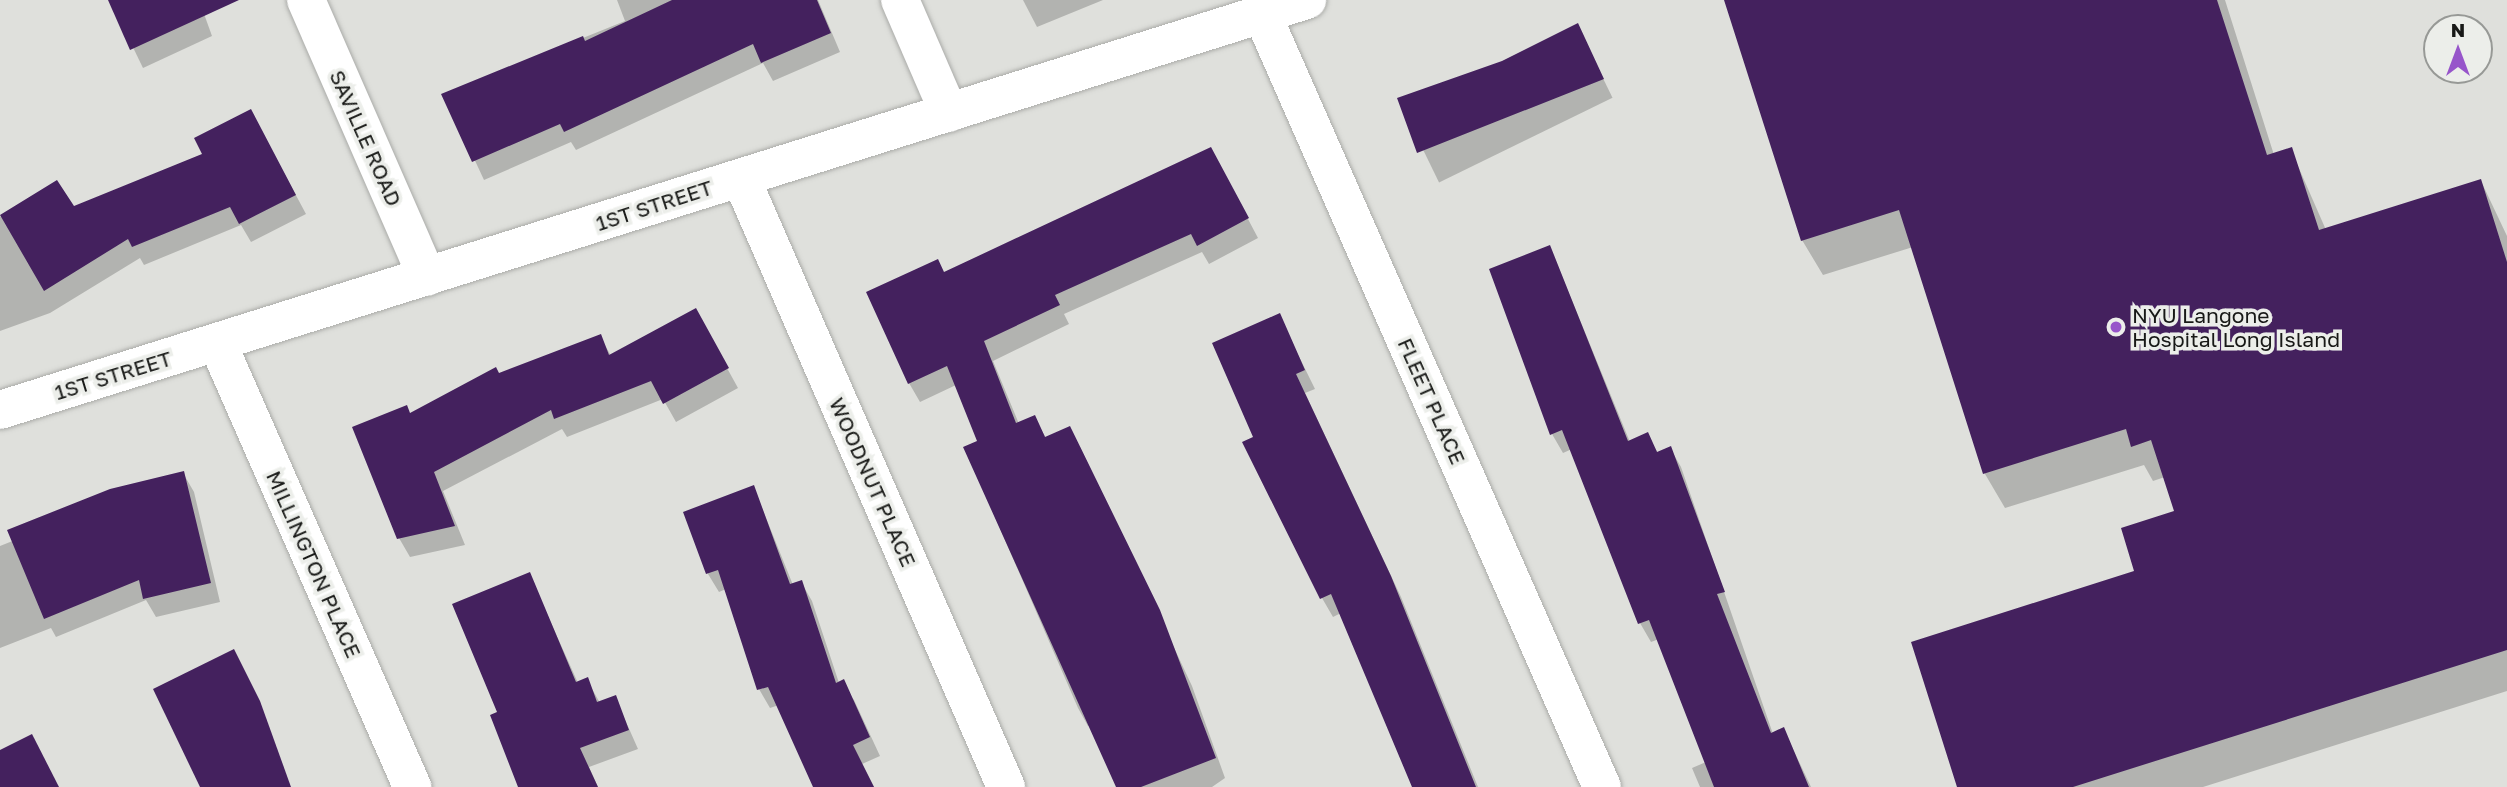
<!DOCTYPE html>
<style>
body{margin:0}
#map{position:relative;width:2507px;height:787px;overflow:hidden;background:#dfe0dc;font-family:"Golos Text",sans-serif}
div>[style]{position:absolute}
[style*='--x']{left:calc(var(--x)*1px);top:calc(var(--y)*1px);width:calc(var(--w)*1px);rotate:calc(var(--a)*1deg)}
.shadow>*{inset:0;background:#0003;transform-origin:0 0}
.building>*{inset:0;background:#44215e}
.roads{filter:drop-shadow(0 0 2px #aaaba8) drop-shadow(0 0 2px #aaaba8)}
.minor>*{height:38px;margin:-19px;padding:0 19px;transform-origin:19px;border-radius:19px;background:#fff}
.tertiary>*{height:38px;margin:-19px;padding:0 19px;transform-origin:19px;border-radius:19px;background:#fff}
.dots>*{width:19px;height:19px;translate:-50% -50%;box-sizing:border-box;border:4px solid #eceeea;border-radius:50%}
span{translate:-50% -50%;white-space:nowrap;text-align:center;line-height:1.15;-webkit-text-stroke:7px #eceeea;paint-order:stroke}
.street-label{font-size:21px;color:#181917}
.poi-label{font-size:21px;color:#181917}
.left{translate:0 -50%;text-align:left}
.north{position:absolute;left:2423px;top:14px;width:70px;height:70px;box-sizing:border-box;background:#eceeea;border:2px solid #979996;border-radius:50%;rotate:0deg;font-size:19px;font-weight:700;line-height:28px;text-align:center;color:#181917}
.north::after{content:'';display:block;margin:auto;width:24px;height:32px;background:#9755ca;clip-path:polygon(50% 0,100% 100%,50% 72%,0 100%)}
</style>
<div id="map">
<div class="shadow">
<i style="clip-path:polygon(110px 0,199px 0,212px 36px,143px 68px)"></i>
<i style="clip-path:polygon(617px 0,818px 0,840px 52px,773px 81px,763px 63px,576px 150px,571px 142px,484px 180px,444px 94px,625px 21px)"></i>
<i style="clip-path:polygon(1023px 0,1103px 0,1037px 27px)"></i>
<i style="clip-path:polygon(1725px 0,2225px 0,2274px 155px,2291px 150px,2326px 230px,2481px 181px,2507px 236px,2507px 691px,2203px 787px,1959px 787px,2137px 572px,2176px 512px,2165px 477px,2153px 481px,2144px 465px,2005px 508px,1985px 474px,1913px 247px,1823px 275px,1802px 240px)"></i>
<i style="left:1577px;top:25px;width:81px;height:193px;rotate:64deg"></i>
<i style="clip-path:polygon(261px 130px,306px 214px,251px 242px,241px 225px,144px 265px,140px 258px,50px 313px,0 331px,0 217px,57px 182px,73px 208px)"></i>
<i style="clip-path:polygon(1221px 168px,1258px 238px,1209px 264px,1202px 252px,1064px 314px,1069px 324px,993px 361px,1019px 424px,1034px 417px,1046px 438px,1080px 447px,1192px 686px,1225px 778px,1212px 787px,1122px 787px,1094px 724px,1088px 726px,1078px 708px,965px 448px,979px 442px,956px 385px,920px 402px,909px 383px,944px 273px)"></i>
<i style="clip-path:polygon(1550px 247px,1630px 442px,1647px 435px,1658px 453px,1670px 448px,1681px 467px,1773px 734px,1784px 730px,1811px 787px,1700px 787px,1692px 768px,1706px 762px,1659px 639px,1651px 642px,1640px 623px,1572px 449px,1563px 453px,1552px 434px)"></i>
<i style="clip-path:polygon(695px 310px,738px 388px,676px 422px,663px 399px,567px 437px,562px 429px,443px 491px,465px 545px,410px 557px,399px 538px,411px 415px,600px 336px,611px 356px)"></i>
<i style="clip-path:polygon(1279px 316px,1315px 389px,1305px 393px,1401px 597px,1478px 787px,1414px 787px,1341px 613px,1333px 617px,1322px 598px,1255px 438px)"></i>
<i style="clip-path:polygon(183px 473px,194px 492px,220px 602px,156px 617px,146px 600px,56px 637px,51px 628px,0 648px,0 546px)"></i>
<i style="clip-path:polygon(754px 488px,793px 585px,801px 582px,812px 601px,839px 683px,854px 700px,880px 756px,862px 764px,874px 787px,818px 787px,779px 705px,770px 708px,759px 689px,726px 589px,719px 592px,708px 574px,685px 513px)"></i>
<i style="clip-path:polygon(529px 574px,578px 683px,587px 680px,600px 703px,615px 697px,638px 749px,589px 767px,598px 787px,523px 787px,499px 713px)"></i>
</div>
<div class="building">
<i style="clip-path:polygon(108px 0,239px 0,130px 50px)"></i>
<i style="clip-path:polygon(672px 0,817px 0,831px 33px,761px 63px,753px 44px,564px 132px,560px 124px,472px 162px,441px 94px,583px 36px,585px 41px)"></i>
<i style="clip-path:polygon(1724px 0,2217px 0,2267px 155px,2292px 147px,2319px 230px,2481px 179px,2507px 262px,2507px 650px,2073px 787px,1957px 787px,1911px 642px,2134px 571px,2121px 528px,2174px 511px,2151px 440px,2131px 447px,2126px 429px,1983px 474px,1899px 210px,1801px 241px)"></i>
<i style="clip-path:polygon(1578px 23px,1604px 79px,1417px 153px,1397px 98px,1502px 61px)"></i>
<i style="clip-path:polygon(251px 109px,296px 195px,239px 224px,230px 207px,132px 247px,128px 239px,44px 291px,0 215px,57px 180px,74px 206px,202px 154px,194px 138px)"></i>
<i style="clip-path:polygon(1211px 147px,1249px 218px,1197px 246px,1191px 234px,1055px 295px,1060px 305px,984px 341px,1016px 423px,1035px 415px,1045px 437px,1070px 426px,1160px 610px,1216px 758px,1141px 787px,1116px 787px,963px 447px,977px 441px,947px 366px,908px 384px,866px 292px,938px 259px,944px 272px)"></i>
<i style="clip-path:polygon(1550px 245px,1628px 441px,1648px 432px,1657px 452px,1671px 446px,1725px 592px,1717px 594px,1771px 733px,1784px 727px,1809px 787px,1714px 787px,1649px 620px,1638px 624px,1562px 430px,1550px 435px,1489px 269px)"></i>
<i style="clip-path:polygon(696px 308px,729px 368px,663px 404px,651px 381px,554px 419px,551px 410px,434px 472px,455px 526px,397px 539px,352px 427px,407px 405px,410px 413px,496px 367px,499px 373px,601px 334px,609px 355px)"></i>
<i style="clip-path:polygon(1280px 313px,1305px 370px,1296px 374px,1391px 576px,1476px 787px,1412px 787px,1331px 594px,1320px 599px,1242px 442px,1253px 437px,1212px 343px)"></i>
<i style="clip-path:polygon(184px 471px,211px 583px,143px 599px,139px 580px,44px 619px,7px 530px,110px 489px)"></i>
<i style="clip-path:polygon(754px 485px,790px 584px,802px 580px,836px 683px,844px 679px,870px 737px,853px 745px,874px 787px,813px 787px,768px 687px,757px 690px,718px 570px,706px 574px,683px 512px)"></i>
<i style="clip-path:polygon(530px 572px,576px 682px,588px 677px,597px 702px,616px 695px,629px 730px,580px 748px,598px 787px,518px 787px,490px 715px,497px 712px,452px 604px)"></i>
<i style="clip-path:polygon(234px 649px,260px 701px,291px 787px,200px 787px,153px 689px)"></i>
<i style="clip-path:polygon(32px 734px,59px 787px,0 787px,0 750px)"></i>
</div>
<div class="roads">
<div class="minor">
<i style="--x:306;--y:0;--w:302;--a:66.4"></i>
<i style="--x:900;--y:0;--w:123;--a:66.6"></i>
<i style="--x:1262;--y:14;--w:844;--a:66.26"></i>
<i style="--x:741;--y:178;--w:664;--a:66.48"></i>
<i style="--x:217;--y:342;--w:486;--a:66.3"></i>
</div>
<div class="tertiary">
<i style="--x:0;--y:410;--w:1370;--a:-17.42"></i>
</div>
</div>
<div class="dots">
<i style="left:2116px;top:327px;background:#9755ca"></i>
</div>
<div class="street-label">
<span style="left:366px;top:138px;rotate:66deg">SAVILLE ROAD</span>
<span style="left:654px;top:205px;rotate:-18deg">1ST STREET</span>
<span style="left:113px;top:375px;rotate:-17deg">1ST STREET</span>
<span style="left:1432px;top:401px;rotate:66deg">FLEET PLACE</span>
<span style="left:873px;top:482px;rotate:66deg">WOODNUT PLACE</span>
<span style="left:314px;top:564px;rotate:66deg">MILLINGTON PLACE</span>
</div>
<div class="poi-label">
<span class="left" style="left:2132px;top:327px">NYU Langone<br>Hospital Long Island</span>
</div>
<div class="north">N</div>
</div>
